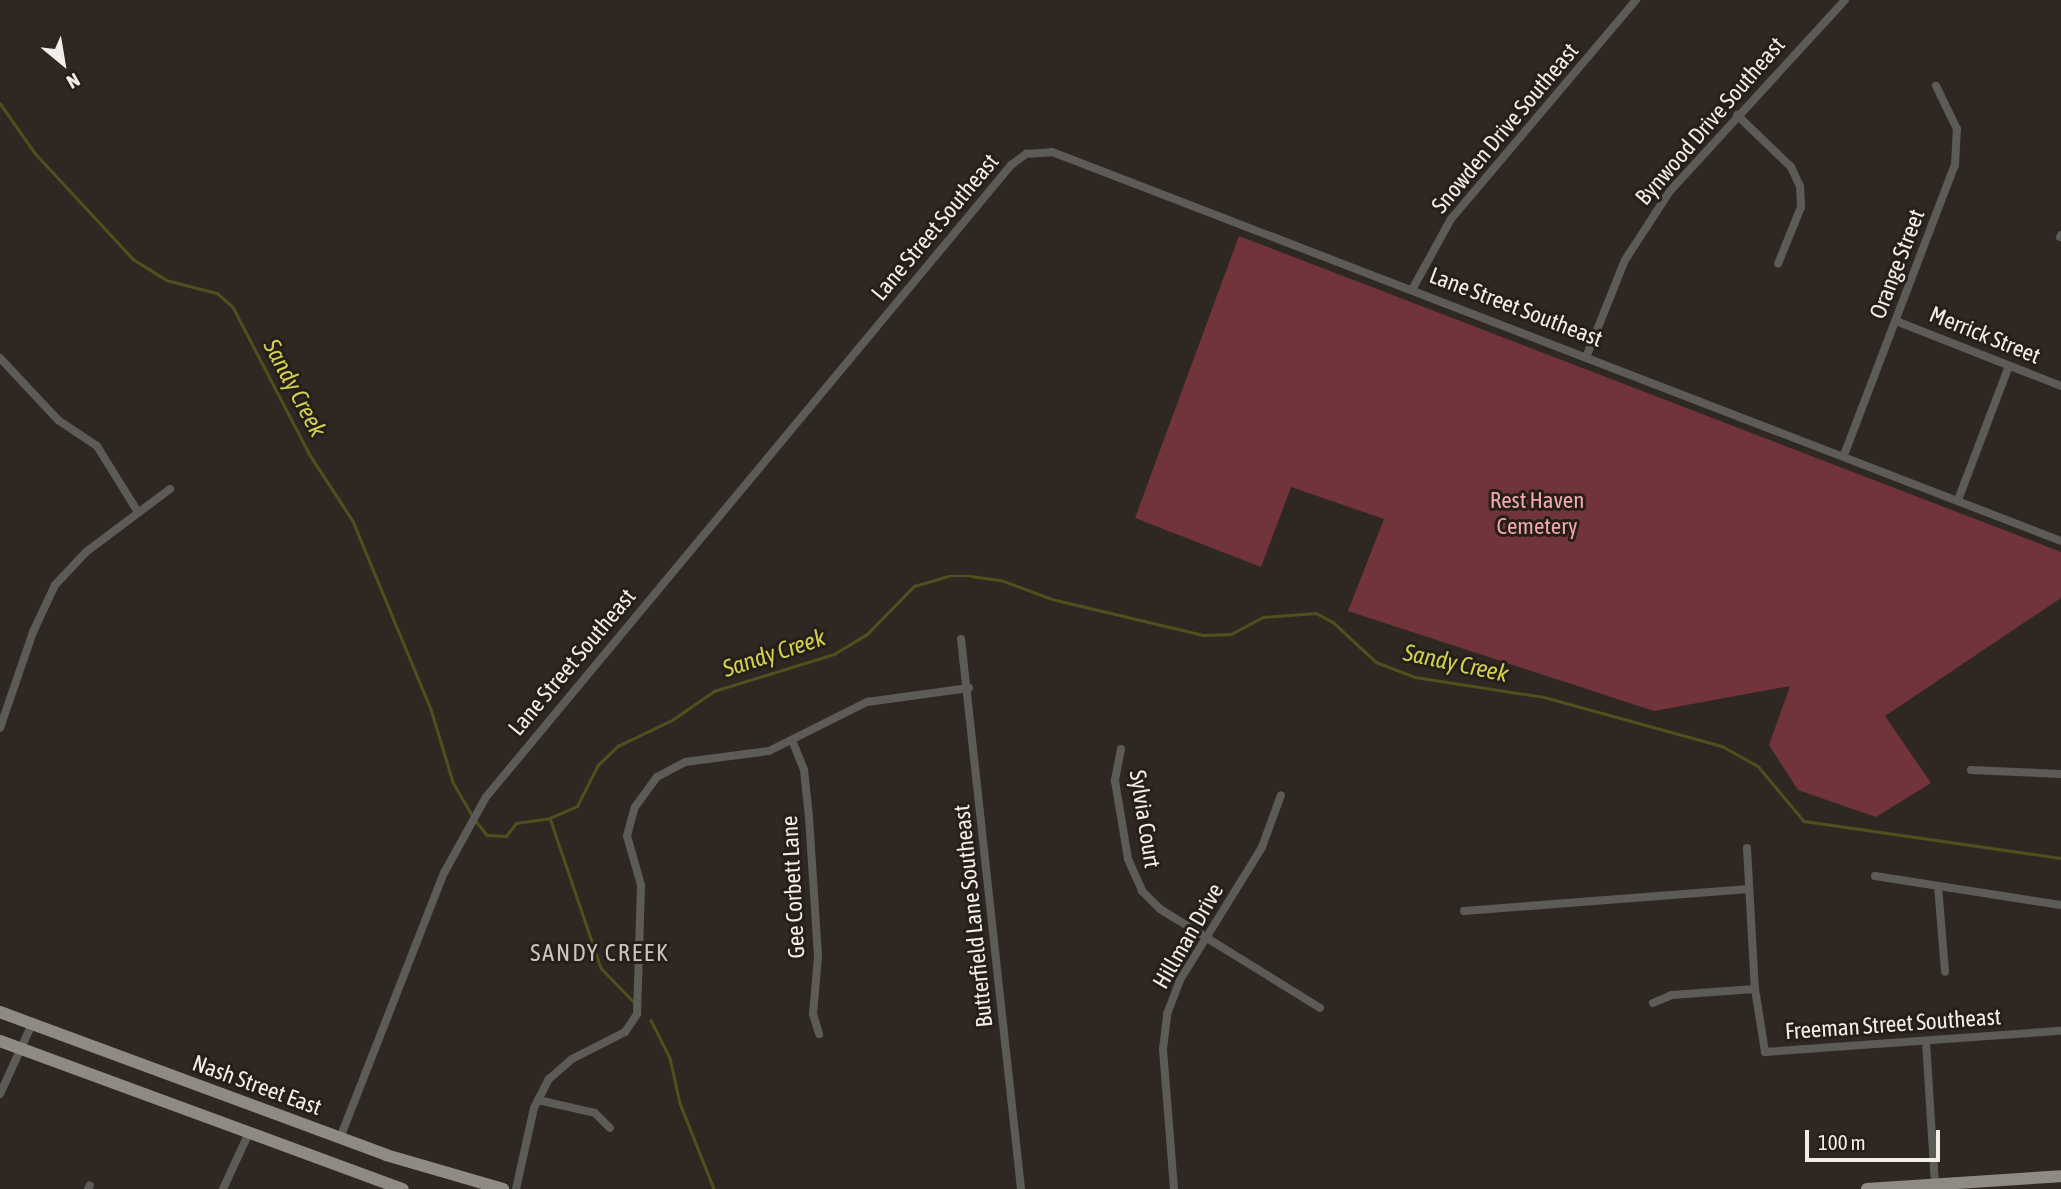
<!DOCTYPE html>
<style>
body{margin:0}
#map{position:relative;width:2061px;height:1189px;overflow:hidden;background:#2f2822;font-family:"Asap Condensed",sans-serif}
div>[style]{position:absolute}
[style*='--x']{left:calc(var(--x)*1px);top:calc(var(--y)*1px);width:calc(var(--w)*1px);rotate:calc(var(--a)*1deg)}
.green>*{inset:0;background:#72343b}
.stream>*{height:2.5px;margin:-1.25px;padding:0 1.25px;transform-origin:1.25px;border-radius:1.25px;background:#514f1d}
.street>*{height:8px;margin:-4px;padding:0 4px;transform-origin:4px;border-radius:4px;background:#5d5b57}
.primary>*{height:12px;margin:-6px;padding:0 6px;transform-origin:6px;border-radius:6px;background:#8f8b83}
span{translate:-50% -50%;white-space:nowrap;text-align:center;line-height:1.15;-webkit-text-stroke:6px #251e19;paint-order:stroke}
.street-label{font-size:23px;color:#f2ede9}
.park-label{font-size:23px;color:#f2a7ac}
.water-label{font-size:24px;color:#d3d050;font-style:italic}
.neighbourhood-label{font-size:24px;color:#cdc3bc;letter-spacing:2px}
.north{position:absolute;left:28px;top:28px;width:70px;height:70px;-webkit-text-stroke:5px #251e19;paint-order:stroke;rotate:150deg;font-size:19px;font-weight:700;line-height:28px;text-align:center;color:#f2ede9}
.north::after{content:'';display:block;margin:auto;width:24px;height:32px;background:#f2ede9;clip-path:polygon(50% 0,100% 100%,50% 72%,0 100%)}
.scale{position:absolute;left:1805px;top:1130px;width:135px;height:32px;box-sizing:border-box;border:4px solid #f2ede9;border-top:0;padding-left:9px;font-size:21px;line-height:24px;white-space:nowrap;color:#f2ede9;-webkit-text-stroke:5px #251e19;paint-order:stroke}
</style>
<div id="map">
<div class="green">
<i style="clip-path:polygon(1239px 236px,2061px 552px,2061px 598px,1885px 716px,1931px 783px,1876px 817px,1798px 790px,1769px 745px,1790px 686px,1654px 711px,1348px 611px,1384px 519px,1291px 487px,1261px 567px,1135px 518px)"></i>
</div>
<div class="stream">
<i style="--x:0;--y:103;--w:61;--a:55"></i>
<i style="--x:35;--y:153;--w:144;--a:47.2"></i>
<i style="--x:133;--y:259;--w:39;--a:32"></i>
<i style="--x:166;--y:280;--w:53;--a:14.3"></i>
<i style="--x:217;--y:293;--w:21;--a:41"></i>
<i style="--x:233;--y:307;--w:167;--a:62.5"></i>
<i style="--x:310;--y:455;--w:79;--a:56.9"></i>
<i style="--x:353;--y:521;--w:204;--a:67.5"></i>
<i style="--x:431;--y:709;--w:76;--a:73.2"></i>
<i style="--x:453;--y:782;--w:38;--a:60"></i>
<i style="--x:550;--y:818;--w:158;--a:71.2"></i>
<i style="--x:601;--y:968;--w:47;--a:45.9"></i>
<i style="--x:476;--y:821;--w:18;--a:52"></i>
<i style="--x:487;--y:835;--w:19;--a:3"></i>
<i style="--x:506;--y:836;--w:16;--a:-52"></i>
<i style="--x:516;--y:823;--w:34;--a:-8"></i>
<i style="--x:550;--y:818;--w:30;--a:-24"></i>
<i style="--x:577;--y:806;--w:46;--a:-62.9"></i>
<i style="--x:598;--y:765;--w:28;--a:-44"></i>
<i style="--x:618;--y:746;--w:60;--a:-25.7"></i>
<i style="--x:672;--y:720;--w:51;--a:-34.6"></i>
<i style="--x:714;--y:691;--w:126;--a:-17.1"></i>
<i style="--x:834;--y:654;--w:39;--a:-31"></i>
<i style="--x:867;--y:634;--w:67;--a:-45.6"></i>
<i style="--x:914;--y:586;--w:36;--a:-16"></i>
<i style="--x:949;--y:576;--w:22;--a:0"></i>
<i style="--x:971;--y:576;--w:30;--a:8"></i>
<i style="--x:1001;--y:580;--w:54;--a:20.4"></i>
<i style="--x:1052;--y:599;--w:155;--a:13.4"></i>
<i style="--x:1203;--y:635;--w:28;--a:-2"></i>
<i style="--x:1231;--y:634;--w:36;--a:-28"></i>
<i style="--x:1263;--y:617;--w:53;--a:-4.3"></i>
<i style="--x:1316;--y:613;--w:19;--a:28"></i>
<i style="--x:1333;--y:622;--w:59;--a:42.9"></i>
<i style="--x:1376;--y:662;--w:42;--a:21"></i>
<i style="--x:1415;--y:677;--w:131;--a:8.8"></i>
<i style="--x:1544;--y:697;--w:185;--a:15.4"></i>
<i style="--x:1722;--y:746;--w:41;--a:29.1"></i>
<i style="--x:1758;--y:766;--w:72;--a:50.1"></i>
<i style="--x:1804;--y:821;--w:260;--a:8.2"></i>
<i style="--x:651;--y:1020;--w:42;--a:63.4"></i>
<i style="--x:670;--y:1058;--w:46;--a:77.5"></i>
<i style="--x:680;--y:1103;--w:92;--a:68.4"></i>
</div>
<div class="street">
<i style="--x:1737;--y:115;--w:75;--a:43.9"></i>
<i style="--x:1791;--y:167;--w:21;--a:65"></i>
<i style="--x:1800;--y:186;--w:21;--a:87"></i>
<i style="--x:1801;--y:207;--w:61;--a:112"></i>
<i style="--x:2060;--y:237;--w:2;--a:-63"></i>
<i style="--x:1413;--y:288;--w:79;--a:-61.2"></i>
<i style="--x:1451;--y:219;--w:287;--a:-49.8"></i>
<i style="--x:1896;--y:321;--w:177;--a:21.5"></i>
<i style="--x:1587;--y:355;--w:102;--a:-68.2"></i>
<i style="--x:1625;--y:260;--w:82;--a:-56.9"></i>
<i style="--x:1670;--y:191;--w:259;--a:-47.5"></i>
<i style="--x:0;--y:358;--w:85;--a:46.9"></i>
<i style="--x:58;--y:420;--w:47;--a:33.7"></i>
<i style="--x:97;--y:446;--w:78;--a:58.2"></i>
<i style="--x:1844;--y:455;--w:311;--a:-69.1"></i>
<i style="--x:1955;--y:165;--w:36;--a:-87"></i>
<i style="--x:1957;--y:129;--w:48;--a:-116"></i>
<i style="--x:1958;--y:500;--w:143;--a:-69.2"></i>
<i style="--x:961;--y:639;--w:553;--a:83.77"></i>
<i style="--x:0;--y:728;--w:102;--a:-71"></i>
<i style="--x:33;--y:632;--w:52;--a:-64.9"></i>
<i style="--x:55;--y:585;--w:45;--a:-46.8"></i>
<i style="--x:86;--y:552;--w:105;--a:-36.9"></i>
<i style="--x:792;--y:740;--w:32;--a:68"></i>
<i style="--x:804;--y:770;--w:47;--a:83.9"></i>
<i style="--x:809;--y:817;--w:139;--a:86.3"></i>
<i style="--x:818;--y:956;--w:58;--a:94.9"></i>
<i style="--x:813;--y:1014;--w:21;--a:73"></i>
<i style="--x:1121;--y:749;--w:33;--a:101"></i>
<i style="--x:1115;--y:781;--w:79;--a:80.5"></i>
<i style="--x:1128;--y:859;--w:35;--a:66"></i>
<i style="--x:1142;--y:891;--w:25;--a:45"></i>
<i style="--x:1160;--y:909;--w:188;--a:31.7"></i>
<i style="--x:1971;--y:770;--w:90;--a:2.5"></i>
<i style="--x:1747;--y:848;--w:141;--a:86.8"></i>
<i style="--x:1755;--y:989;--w:64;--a:81"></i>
<i style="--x:1765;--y:1052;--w:297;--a:-4.1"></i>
<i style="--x:1875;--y:876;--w:188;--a:8.9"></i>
<i style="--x:1938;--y:886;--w:86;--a:85.3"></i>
<i style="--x:1464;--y:911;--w:286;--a:-4.4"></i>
<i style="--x:1653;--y:1003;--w:21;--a:-23"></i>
<i style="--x:1672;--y:995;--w:83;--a:-4.1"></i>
<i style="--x:1926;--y:1041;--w:145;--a:86.4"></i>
<i style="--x:0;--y:1094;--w:77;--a:-65.4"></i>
<i style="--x:538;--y:1100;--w:58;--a:12.8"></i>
<i style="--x:595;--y:1113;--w:21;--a:45"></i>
<i style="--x:340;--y:1138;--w:285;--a:-68.6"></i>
<i style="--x:444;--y:873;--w:87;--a:-61.1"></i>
<i style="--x:486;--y:797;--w:822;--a:-50.28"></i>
<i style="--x:1011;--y:165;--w:19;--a:-36"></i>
<i style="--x:1026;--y:154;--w:26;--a:-4"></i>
<i style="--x:1052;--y:152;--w:17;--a:21"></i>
<i style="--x:1068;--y:158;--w:1064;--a:21.09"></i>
<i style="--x:88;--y:1189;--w:4;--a:-63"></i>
<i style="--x:223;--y:1189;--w:60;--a:-65.2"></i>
<i style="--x:516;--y:1189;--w:83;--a:-77.5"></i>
<i style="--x:534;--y:1108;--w:33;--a:-63"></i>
<i style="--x:549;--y:1079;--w:30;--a:-41"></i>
<i style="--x:572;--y:1059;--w:59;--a:-27"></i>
<i style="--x:625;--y:1032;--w:22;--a:-56"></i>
<i style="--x:637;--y:1014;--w:129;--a:-88.2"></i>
<i style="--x:641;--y:885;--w:51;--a:-105.9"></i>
<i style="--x:627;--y:836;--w:30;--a:-75"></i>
<i style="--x:635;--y:807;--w:37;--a:-54"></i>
<i style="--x:657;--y:777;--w:32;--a:-28"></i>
<i style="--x:685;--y:762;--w:85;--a:-7.5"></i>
<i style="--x:769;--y:751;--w:110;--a:-26.6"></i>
<i style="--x:867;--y:702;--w:103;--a:-7.8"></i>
<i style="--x:1174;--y:1189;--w:140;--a:-94.5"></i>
<i style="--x:1163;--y:1049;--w:35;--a:-83"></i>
<i style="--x:1167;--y:1014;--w:36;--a:-69"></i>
<i style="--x:1180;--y:980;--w:156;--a:-58.3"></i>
<i style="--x:1262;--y:847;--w:55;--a:-69.9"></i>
</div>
<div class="primary">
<i style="--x:0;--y:1012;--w:412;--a:20.3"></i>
<i style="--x:386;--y:1155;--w:122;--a:16.2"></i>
<i style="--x:0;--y:1041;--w:429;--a:20.2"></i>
<i style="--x:1867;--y:1189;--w:194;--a:-3.8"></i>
</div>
<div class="street-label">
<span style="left:1710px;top:121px;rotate:-49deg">Bynwood Drive Southeast</span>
<span style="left:1505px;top:128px;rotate:-50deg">Snowden Drive Southeast</span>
<span style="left:935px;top:227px;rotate:-50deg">Lane Street Southeast</span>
<span style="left:1897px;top:264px;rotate:-69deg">Orange Street</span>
<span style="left:1516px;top:307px;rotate:21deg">Lane Street Southeast</span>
<span style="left:1985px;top:335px;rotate:22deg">Merrick Street</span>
<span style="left:572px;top:662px;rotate:-50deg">Lane Street Southeast</span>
<span style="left:1145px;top:819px;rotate:81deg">Sylvia Court</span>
<span style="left:793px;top:887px;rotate:-93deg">Gee Corbett Lane</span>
<span style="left:973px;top:916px;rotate:-96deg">Butterfield Lane Southeast</span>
<span style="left:1188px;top:936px;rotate:-60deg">Hillman Drive</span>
<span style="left:1893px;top:1024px;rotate:-4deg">Freeman Street Southeast</span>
<span style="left:257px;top:1085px;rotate:20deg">Nash Street East</span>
</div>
<div class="park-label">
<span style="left:1537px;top:513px">Rest Haven<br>Cemetery</span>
</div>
<div class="water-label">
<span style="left:295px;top:388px;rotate:62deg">Sandy Creek</span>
<span style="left:774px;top:653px;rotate:-18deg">Sandy Creek</span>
<span style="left:1456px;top:663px;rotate:12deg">Sandy Creek</span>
</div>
<div class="neighbourhood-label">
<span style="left:600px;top:953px">SANDY CREEK</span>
</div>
<div class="north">N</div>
<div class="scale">100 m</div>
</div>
